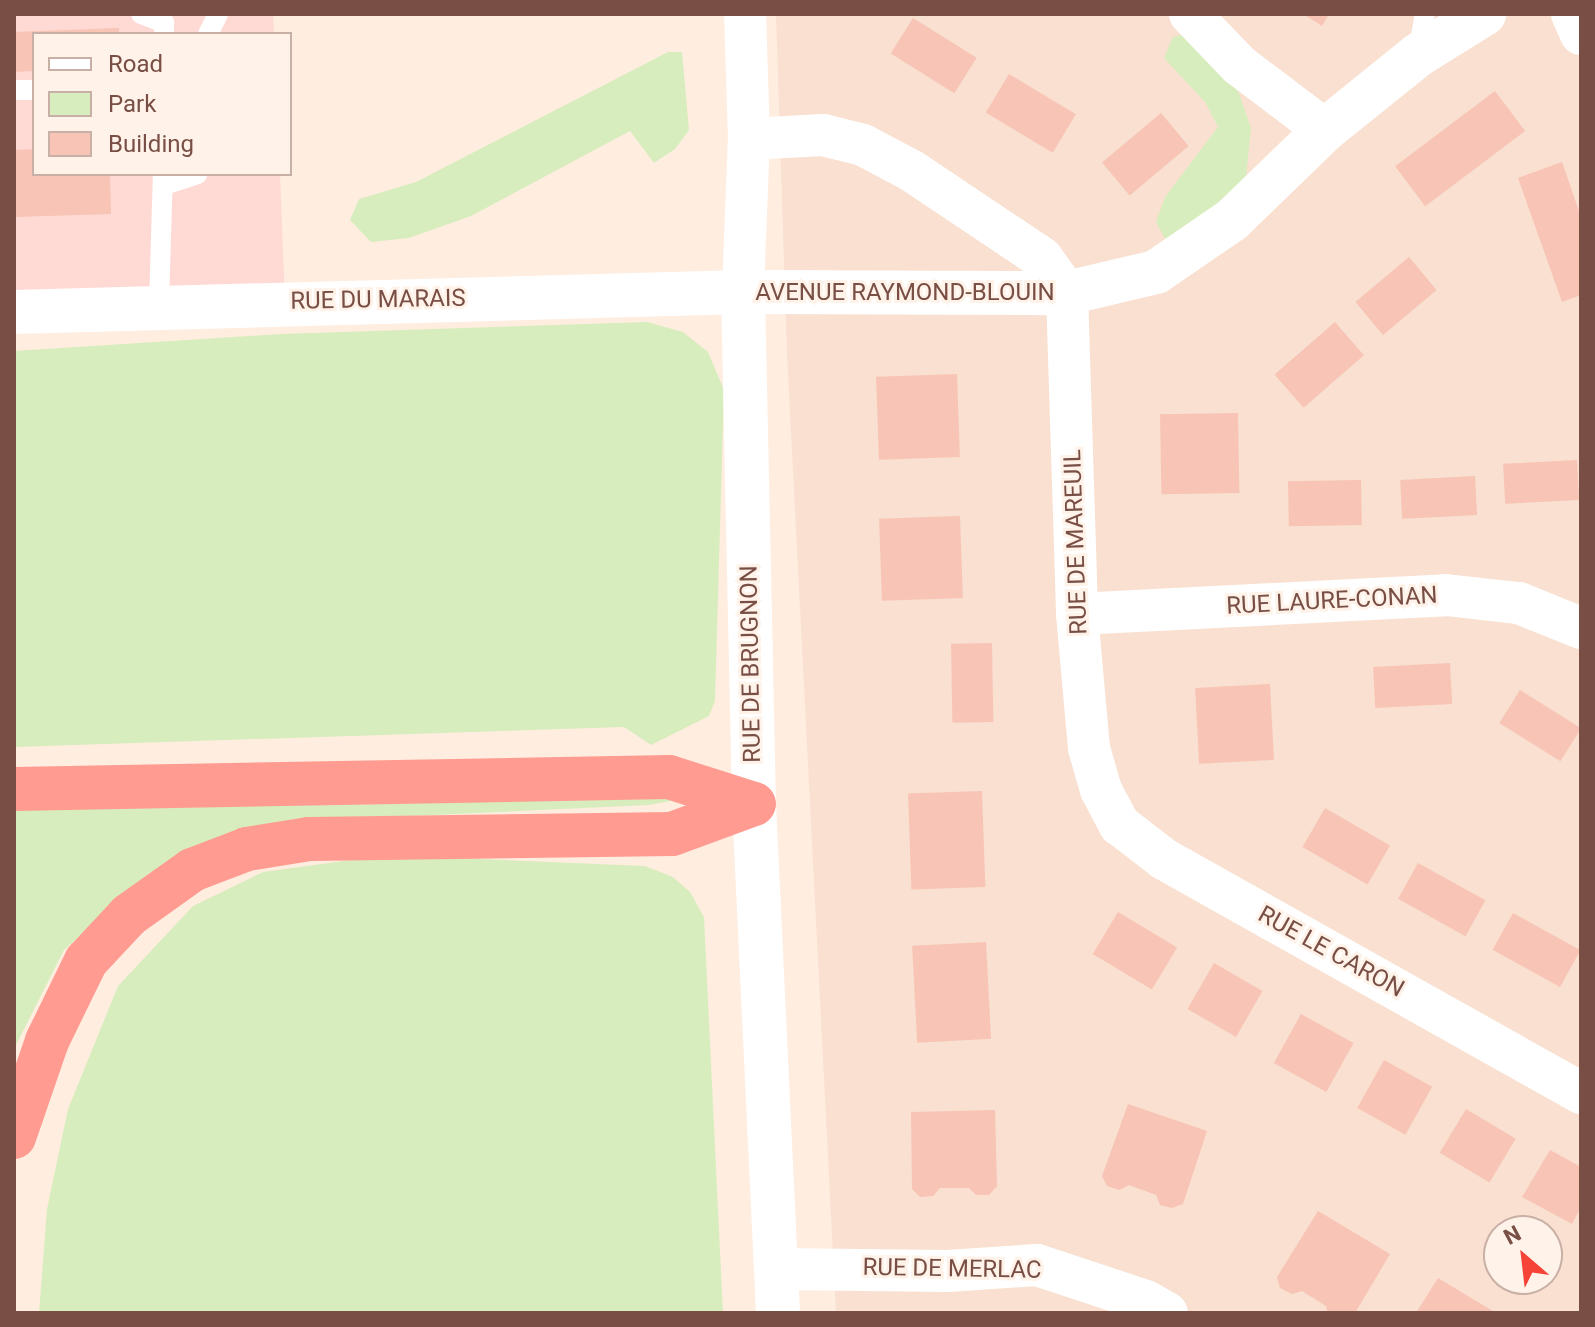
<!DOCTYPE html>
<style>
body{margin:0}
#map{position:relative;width:1595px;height:1327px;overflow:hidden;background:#ffede0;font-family:Roboto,sans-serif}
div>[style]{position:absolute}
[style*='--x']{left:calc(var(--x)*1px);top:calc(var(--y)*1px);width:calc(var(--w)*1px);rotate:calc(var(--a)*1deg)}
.residential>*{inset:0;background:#f9e0d0}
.commercial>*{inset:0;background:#ffd9d3}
.green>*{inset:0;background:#d8edbd}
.building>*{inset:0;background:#f7c4b5;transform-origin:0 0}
.lane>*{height:20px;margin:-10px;padding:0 10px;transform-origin:10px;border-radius:10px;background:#fff}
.street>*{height:42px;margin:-21px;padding:0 21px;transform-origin:21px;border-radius:21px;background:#fff}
.secondary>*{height:44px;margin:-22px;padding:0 22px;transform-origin:22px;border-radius:22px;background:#fff}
.highway>*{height:44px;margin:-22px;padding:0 22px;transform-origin:22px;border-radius:22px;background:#ff9b90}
span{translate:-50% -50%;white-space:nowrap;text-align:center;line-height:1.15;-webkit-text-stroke:6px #fff2e8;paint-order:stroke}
.street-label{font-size:24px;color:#784e45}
.frame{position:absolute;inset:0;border:16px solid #784e45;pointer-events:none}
.legend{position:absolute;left:32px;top:32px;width:260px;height:144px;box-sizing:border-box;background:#fff2e8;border:2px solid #c9b0a7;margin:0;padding:10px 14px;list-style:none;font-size:24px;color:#784e45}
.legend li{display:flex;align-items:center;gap:16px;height:40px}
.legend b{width:40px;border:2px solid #c9b0a7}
.north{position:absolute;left:1483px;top:1215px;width:80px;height:80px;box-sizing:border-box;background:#fff2e8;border:2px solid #c9b0a7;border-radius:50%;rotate:332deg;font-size:22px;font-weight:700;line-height:32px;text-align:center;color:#784e45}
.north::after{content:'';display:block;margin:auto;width:28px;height:36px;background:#f54338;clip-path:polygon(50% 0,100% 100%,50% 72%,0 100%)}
</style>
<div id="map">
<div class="residential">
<i style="clip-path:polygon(evenodd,776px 14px,1581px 14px,1581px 1313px,836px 1313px,787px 353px,776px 14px,1499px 1231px,1547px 1231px,1547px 1279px,1499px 1279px,1499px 1231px)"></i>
</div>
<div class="commercial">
<i style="clip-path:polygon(14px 14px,273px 14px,274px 34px,34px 34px,34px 174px,280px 174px,285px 302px,14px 312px)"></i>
</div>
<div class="green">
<i style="clip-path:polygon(1186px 34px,1233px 76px,1251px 128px,1246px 178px,1169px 246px,1156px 222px,1165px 197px,1218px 127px,1205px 102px,1164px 58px,1173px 37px)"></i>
<i style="clip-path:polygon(668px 52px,682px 52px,689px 130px,675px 149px,654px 163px,630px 131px,471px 216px,409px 238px,371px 242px,350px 220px,359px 199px,416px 182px)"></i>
<i style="clip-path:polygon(647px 322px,683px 332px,708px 352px,724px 390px,715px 701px,709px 716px,651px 745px,624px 727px,14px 747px,14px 351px,281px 334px)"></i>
<i style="clip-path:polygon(653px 792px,676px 800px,649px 805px,284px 822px,222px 837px,148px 874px,64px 950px,14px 1049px,14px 810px)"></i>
<i style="clip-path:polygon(387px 855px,645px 866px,673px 877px,690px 892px,704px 917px,723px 1313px,39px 1313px,47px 1209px,68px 1109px,118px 986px,193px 906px,263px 872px)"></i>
</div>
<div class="building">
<i style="clip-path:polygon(1303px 14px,1329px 14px,1322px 26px)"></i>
<i style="left:913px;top:18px;width:75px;height:42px;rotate:32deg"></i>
<i style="clip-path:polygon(119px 28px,119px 34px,34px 34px,34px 71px,14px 72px,14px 32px)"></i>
<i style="left:1009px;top:74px;width:78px;height:45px;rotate:31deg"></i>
<i style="left:1495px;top:91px;width:50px;height:125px;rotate:53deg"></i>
<i style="left:1161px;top:113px;width:43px;height:77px;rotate:50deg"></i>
<i style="clip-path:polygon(34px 149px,34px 174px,110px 174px,111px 214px,14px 217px,14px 150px)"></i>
<i style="clip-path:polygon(1562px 162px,1581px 217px,1581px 295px,1562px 302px,1518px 178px)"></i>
<i style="left:1409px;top:257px;width:43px;height:70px;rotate:50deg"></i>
<i style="left:1335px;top:322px;width:44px;height:80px;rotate:49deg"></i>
<i style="left:957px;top:374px;width:83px;height:81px;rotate:88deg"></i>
<i style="left:1238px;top:413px;width:80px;height:78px;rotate:89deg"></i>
<i style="left:1577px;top:460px;width:40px;height:74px;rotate:87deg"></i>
<i style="left:1475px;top:476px;width:39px;height:75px;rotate:87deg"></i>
<i style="left:1361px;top:480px;width:45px;height:73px;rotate:89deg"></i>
<i style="left:960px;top:516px;width:82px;height:81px;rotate:88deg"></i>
<i style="left:992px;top:643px;width:79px;height:41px;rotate:89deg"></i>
<i style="left:1450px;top:663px;width:41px;height:77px;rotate:87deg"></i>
<i style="left:1270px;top:684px;width:76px;height:75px;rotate:87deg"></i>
<i style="left:1520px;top:690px;width:72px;height:39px;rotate:32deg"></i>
<i style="left:982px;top:791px;width:96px;height:74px;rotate:88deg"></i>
<i style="left:1325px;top:808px;width:75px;height:45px;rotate:30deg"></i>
<i style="left:1418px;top:863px;width:77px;height:41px;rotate:29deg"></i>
<i style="left:1118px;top:912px;width:69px;height:49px;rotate:31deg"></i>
<i style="left:1513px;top:913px;width:77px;height:42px;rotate:29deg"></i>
<i style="left:986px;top:942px;width:97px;height:74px;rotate:87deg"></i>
<i style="left:1214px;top:963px;width:56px;height:53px;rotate:30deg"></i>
<i style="left:1301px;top:1014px;width:60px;height:56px;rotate:29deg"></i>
<i style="left:1384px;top:1060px;width:55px;height:55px;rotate:29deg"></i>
<i style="clip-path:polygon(1128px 1104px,1207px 1131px,1183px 1204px,1172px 1208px,1160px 1205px,1156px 1195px,1129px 1185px,1119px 1190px,1107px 1186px,1102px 1176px)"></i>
<i style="left:1466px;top:1109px;width:58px;height:51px;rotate:31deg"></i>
<i style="clip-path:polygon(995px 1110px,997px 1186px,989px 1195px,976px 1195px,969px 1188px,940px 1188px,933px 1196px,920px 1197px,912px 1189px,911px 1112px)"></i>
<i style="clip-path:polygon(1550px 1150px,1581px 1167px,1581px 1207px,1572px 1224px,1522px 1197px)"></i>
<i style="clip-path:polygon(1318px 1211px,1390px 1254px,1355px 1313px,1328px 1313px,1326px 1306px,1302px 1291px,1292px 1294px,1280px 1288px,1277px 1277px)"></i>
<i style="clip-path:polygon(1438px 1278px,1496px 1313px,1416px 1313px)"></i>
</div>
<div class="lane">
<i style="--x:141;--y:14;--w:25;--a:21"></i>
<i style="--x:164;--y:23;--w:11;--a:90"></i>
<i style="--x:208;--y:34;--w:22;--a:-63"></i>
<i style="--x:1418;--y:53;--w:40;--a:-80"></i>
<i style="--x:14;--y:90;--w:20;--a:0"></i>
<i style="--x:164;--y:185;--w:35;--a:-18"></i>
<i style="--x:159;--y:305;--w:131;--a:-88.3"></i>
</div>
<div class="street">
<i style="--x:1190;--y:14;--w:71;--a:46.1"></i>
<i style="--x:1239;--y:65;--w:108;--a:37.1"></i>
<i style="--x:1572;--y:14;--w:22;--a:66"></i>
<i style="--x:749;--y:139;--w:74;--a:-3.1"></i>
<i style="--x:823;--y:135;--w:41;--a:14"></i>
<i style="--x:863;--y:145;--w:55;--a:28"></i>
<i style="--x:912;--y:171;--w:156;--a:33.8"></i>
<i style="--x:1042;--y:258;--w:43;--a:54.5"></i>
<i style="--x:1067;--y:293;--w:321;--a:88.2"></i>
<i style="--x:1077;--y:614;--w:135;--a:84.9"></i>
<i style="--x:1089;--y:748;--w:44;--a:74.1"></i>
<i style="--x:1101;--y:790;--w:40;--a:62"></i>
<i style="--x:1120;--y:825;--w:56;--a:37.7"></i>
<i style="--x:1164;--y:859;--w:478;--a:29.3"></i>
<i style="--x:743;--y:292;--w:153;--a:-87.8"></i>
<i style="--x:749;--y:139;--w:125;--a:-91.8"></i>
<i style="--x:1077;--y:614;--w:369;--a:-2.9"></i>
<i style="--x:1446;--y:595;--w:73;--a:6.3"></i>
<i style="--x:1519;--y:603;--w:67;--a:22"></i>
<i style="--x:776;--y:1269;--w:172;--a:0.7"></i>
<i style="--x:948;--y:1271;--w:89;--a:-3.9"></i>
<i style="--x:1037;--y:1265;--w:115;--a:18.3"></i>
<i style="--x:1146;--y:1301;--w:24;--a:30"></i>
</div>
<div class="secondary">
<i style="--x:743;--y:292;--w:512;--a:88.77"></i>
<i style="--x:754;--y:804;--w:510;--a:87.3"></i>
<i style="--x:14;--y:312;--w:729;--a:-1.57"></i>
<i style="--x:743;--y:292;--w:324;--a:0.2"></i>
<i style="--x:1067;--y:293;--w:91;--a:-13.3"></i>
<i style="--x:1156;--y:272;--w:92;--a:-34.4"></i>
<i style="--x:1232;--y:220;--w:129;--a:-44.1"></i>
<i style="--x:1325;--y:130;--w:119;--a:-38.9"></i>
<i style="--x:1418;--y:55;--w:78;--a:-31.8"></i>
</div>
<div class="highway">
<i style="--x:14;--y:789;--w:655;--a:-1.05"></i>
<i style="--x:669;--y:777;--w:89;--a:17.6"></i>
<i style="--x:14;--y:1137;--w:102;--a:-71"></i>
<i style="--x:47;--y:1041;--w:89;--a:-64"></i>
<i style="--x:86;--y:961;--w:63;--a:-46.9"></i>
<i style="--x:129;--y:915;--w:77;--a:-35.5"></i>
<i style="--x:192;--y:870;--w:59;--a:-20.9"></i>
<i style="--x:247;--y:849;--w:63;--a:-9.2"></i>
<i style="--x:309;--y:839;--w:363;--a:-0.8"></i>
<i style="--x:672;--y:834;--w:87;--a:-20.1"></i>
</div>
<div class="street-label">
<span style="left:905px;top:293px">AVENUE RAYMOND-BLOUIN</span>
<span style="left:378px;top:300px;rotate:-1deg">RUE DU MARAIS</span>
<span style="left:1076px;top:542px;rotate:-92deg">RUE DE MAREUIL</span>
<span style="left:1332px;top:601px;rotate:-3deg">RUE LAURE-CONAN</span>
<span style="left:751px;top:664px;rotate:-91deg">RUE DE BRUGNON</span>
<span style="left:1331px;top:952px;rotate:29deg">RUE LE CARON</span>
<span style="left:952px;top:1269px;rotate:1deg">RUE DE MERLAC</span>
</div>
<div class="frame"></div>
<ul class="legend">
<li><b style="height:10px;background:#fff"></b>Road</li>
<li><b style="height:22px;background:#d8edbd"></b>Park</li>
<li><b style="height:22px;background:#f7c4b5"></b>Building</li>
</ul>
<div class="north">N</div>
</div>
